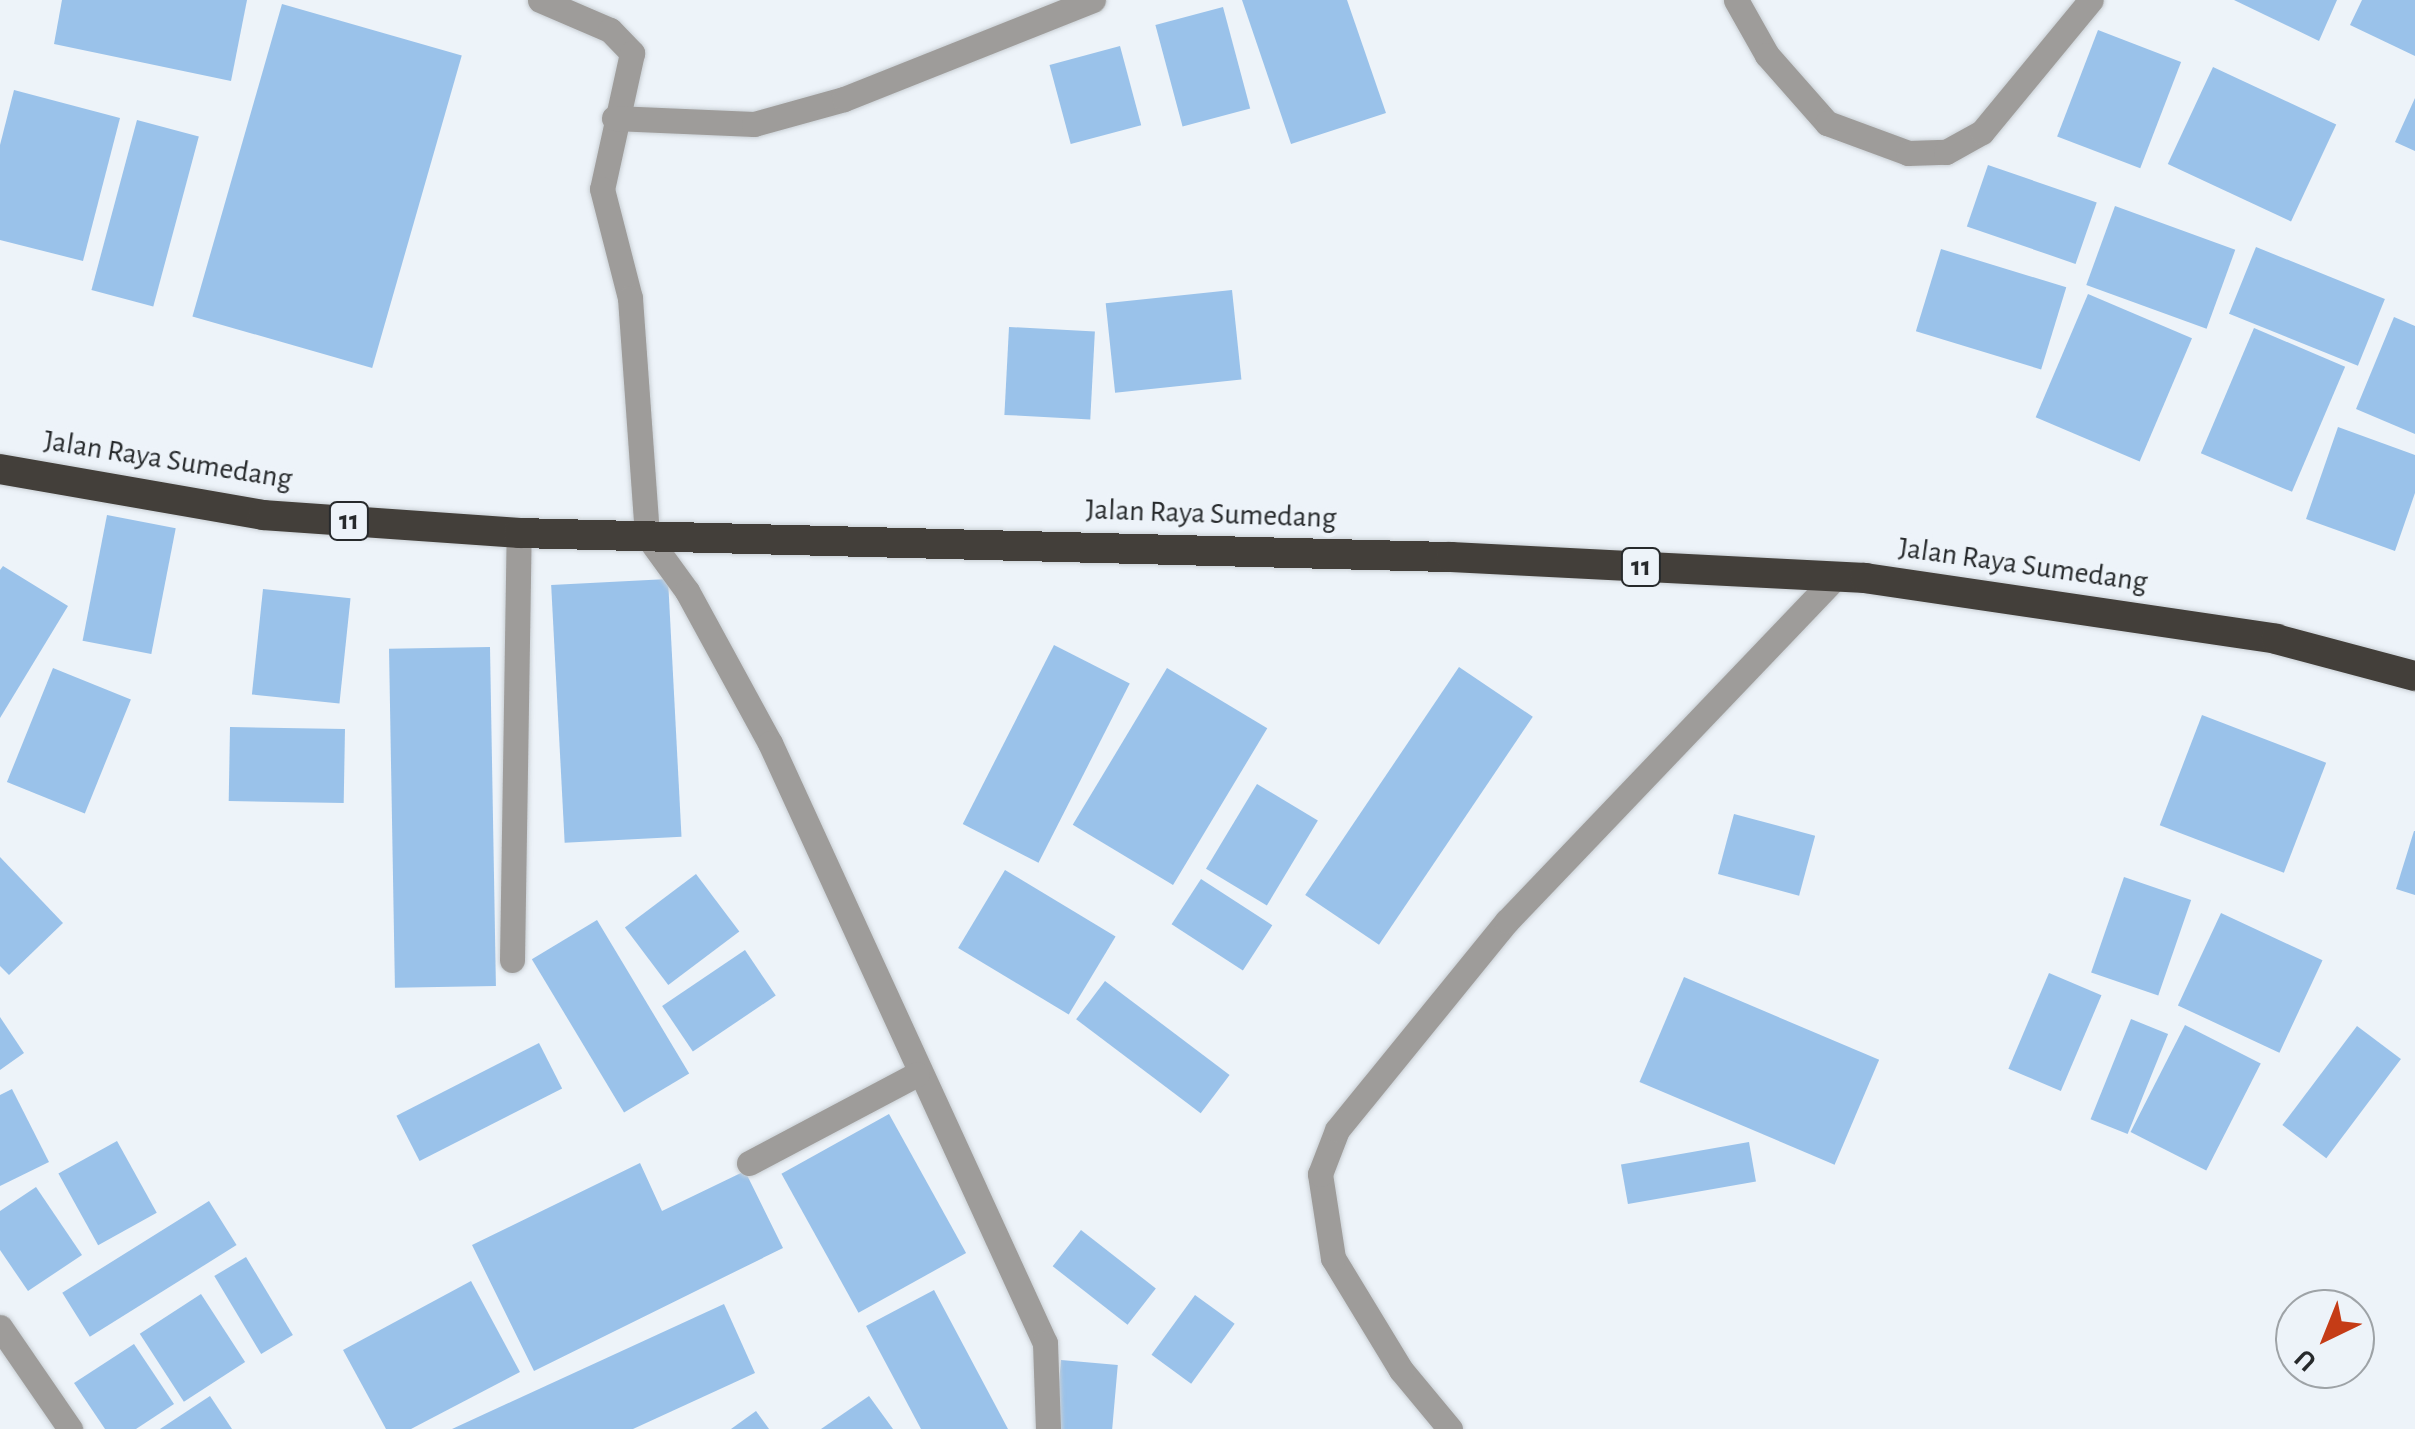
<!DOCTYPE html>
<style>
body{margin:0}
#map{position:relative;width:2415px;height:1429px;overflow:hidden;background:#edf3f9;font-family:"Alegreya Sans",sans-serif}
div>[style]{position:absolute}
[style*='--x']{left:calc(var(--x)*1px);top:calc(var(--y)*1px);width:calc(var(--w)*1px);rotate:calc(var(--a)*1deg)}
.building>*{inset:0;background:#9ac2ea;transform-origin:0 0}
.roads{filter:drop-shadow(0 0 2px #c9cfd4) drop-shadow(0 0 2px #c9cfd4)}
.minor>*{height:25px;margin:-12.5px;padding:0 12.5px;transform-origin:12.5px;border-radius:12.5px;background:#9e9c9a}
.highway>*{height:30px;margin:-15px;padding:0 15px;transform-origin:15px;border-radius:15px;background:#433f3a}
span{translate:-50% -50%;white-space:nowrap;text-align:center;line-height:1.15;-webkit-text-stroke:9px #edf3f9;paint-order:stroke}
.shield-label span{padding:2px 8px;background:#edf3f9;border:2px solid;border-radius:8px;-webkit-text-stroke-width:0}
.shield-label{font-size:28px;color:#272a2c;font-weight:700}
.street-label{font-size:30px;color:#272a2c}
.north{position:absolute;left:2275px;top:1289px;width:100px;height:100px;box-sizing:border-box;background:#edf3f9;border:2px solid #9ea3a7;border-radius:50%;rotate:223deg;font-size:28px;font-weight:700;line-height:40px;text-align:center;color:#272a2c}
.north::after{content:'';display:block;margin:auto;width:35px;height:45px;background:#c53c16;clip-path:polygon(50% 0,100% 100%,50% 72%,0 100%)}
</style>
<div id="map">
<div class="building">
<i style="clip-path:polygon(62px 0,247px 0,231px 81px,54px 44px)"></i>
<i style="clip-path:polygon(1242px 0,1347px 0,1386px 113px,1291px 144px)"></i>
<i style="clip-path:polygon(2234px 0,2337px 0,2319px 41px)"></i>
<i style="clip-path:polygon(2362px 0,2415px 0,2415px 56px,2350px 25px)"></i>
<i style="left:282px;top:4px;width:187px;height:325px;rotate:16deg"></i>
<i style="left:1223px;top:7px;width:105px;height:70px;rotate:75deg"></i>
<i style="left:2098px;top:30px;width:89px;height:114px;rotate:21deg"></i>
<i style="left:1120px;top:46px;width:82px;height:73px;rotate:75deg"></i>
<i style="left:2213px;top:67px;width:136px;height:107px;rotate:25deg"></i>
<i style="clip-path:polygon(14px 90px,120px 118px,83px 261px,0 240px,0 145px)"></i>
<i style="clip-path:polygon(2415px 98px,2415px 151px,2395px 142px)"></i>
<i style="left:137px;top:120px;width:64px;height:176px;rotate:15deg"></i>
<i style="left:1988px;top:165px;width:115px;height:65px;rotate:19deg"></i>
<i style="left:2115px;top:206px;width:128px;height:84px;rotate:20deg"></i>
<i style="left:2256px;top:247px;width:139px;height:72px;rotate:22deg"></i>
<i style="left:1941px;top:249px;width:131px;height:86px;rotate:17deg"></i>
<i style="left:1232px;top:290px;width:90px;height:127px;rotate:84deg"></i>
<i style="left:2088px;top:294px;width:113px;height:134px;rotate:23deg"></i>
<i style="clip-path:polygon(2394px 317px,2415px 326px,2415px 434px,2356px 409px)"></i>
<i style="left:1009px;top:327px;width:86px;height:88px;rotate:3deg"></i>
<i style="left:2254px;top:328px;width:99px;height:136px;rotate:23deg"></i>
<i style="clip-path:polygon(2338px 427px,2415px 455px,2415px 493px,2395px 551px,2306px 519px)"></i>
<i style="left:107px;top:515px;width:70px;height:128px;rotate:11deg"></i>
<i style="clip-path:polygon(3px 566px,68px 606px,0 718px,0 570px)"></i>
<i style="left:668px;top:579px;width:258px;height:117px;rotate:87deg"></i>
<i style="left:263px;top:589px;width:88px;height:106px;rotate:6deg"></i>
<i style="left:1054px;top:645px;width:85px;height:201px;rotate:27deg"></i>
<i style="left:490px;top:647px;width:339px;height:101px;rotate:89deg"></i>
<i style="left:1459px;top:667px;width:89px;height:275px;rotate:34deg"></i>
<i style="left:53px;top:668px;width:84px;height:123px;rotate:22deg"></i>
<i style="left:1167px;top:668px;width:117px;height:183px;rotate:31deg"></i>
<i style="left:2202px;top:715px;width:133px;height:118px;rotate:21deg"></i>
<i style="left:230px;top:727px;width:115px;height:74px;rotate:1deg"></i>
<i style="left:1257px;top:784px;width:71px;height:99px;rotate:31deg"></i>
<i style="left:1734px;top:814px;width:84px;height:62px;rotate:15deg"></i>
<i style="clip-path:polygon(2414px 831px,2415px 831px,2415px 895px,2396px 889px)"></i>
<i style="clip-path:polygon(0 857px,63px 923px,9px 975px,0 966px)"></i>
<i style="left:1005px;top:870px;width:129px;height:91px;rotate:31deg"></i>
<i style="left:696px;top:874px;width:72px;height:89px;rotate:53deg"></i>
<i style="left:2124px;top:877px;width:71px;height:101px;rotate:19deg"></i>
<i style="left:1201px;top:879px;width:85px;height:54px;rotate:33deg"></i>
<i style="left:2221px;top:913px;width:112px;height:102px;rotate:25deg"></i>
<i style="left:597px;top:920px;width:179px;height:76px;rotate:59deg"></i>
<i style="left:745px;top:950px;width:55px;height:100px;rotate:56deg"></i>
<i style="left:2049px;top:973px;width:57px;height:104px;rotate:23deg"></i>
<i style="left:1684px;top:977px;width:212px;height:114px;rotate:23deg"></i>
<i style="left:1105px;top:981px;width:156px;height:48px;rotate:37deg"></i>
<i style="clip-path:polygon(0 1017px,24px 1053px,0 1070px)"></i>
<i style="left:2131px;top:1019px;width:40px;height:108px;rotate:22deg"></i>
<i style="left:2185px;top:1025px;width:85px;height:120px;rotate:27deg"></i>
<i style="left:2357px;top:1026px;width:55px;height:124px;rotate:37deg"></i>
<i style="left:539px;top:1043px;width:51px;height:160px;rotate:63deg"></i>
<i style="clip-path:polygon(12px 1089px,49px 1162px,0 1186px,0 1095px)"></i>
<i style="left:889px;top:1114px;width:159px;height:123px;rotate:61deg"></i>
<i style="left:117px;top:1141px;width:82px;height:67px;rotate:61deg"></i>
<i style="left:1749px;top:1142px;width:40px;height:130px;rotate:80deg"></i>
<i style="clip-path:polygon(640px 1163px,662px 1211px,745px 1171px,783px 1248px,534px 1371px,472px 1245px)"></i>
<i style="clip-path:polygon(36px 1187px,82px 1255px,28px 1291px,0 1250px,0 1211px)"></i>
<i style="left:209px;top:1201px;width:52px;height:173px;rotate:58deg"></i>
<i style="left:1081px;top:1230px;width:95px;height:46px;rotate:38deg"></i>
<i style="left:246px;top:1257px;width:91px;height:37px;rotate:59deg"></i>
<i style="clip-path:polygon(471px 1281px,520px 1372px,411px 1429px,386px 1429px,343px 1350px)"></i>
<i style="clip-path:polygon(934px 1290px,1008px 1429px,921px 1429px,866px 1326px)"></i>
<i style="left:201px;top:1294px;width:81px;height:73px;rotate:57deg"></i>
<i style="left:1195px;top:1295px;width:49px;height:74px;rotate:36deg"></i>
<i style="clip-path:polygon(724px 1304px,755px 1373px,633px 1429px,452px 1429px)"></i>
<i style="clip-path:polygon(134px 1344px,174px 1404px,136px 1429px,105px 1429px,74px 1383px)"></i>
<i style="left:1061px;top:1360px;width:57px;height:69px;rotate:5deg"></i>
<i style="clip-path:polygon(210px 1396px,232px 1429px,160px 1429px)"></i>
<i style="clip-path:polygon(869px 1396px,893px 1429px,821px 1429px)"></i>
<i style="clip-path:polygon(756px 1411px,769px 1429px,731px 1429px)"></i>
</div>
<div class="roads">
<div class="minor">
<i style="--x:540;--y:0;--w:76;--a:23.2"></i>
<i style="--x:610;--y:30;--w:32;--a:46"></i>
<i style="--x:632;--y:53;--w:139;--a:102.4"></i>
<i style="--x:602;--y:189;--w:113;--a:75.6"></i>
<i style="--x:630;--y:298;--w:239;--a:85.9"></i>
<i style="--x:647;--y:536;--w:68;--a:54"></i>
<i style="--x:687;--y:591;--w:173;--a:61.4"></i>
<i style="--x:770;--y:743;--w:660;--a:65.38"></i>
<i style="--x:1045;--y:1343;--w:86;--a:88"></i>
<i style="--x:1736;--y:0;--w:63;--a:60.6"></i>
<i style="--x:1767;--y:55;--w:91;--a:48.6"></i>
<i style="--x:1827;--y:123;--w:86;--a:20.3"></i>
<i style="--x:1908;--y:153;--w:38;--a:-2"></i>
<i style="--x:1946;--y:152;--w:41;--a:-29.1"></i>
<i style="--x:1982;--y:132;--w:171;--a:-50.5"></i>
<i style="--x:614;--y:118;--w:140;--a:2.5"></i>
<i style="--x:754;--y:124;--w:93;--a:-15.5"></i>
<i style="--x:844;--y:99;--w:268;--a:-21.7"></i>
<i style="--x:512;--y:960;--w:427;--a:-89.1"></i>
<i style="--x:749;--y:1163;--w:190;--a:-27.9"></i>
<i style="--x:0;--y:1327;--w:124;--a:55.5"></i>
<i style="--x:1450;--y:1429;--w:77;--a:-129.7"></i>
<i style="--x:1401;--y:1370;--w:131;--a:-121.3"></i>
<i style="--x:1333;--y:1258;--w:85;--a:-98.8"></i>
<i style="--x:1320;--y:1174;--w:47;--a:-68.9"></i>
<i style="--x:1337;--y:1130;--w:269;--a:-50.9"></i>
<i style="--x:1507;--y:921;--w:475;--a:-46.3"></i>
</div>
<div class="highway">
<i style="--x:0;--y:469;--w:267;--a:9.9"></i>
<i style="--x:263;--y:515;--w:257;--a:4"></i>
<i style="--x:519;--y:533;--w:932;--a:1.48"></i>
<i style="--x:1451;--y:557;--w:415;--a:2.9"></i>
<i style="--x:1865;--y:578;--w:416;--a:8.4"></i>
<i style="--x:2276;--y:639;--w:144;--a:14.9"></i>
</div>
</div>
<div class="shield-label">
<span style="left:349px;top:521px">11</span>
<span style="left:1641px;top:567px">11</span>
</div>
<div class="street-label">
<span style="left:168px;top:460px;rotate:9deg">Jalan Raya Sumedang</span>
<span style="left:1211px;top:514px;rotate:2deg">Jalan Raya Sumedang</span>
<span style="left:2023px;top:565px;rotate:8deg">Jalan Raya Sumedang</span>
</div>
<div class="north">U</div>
</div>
